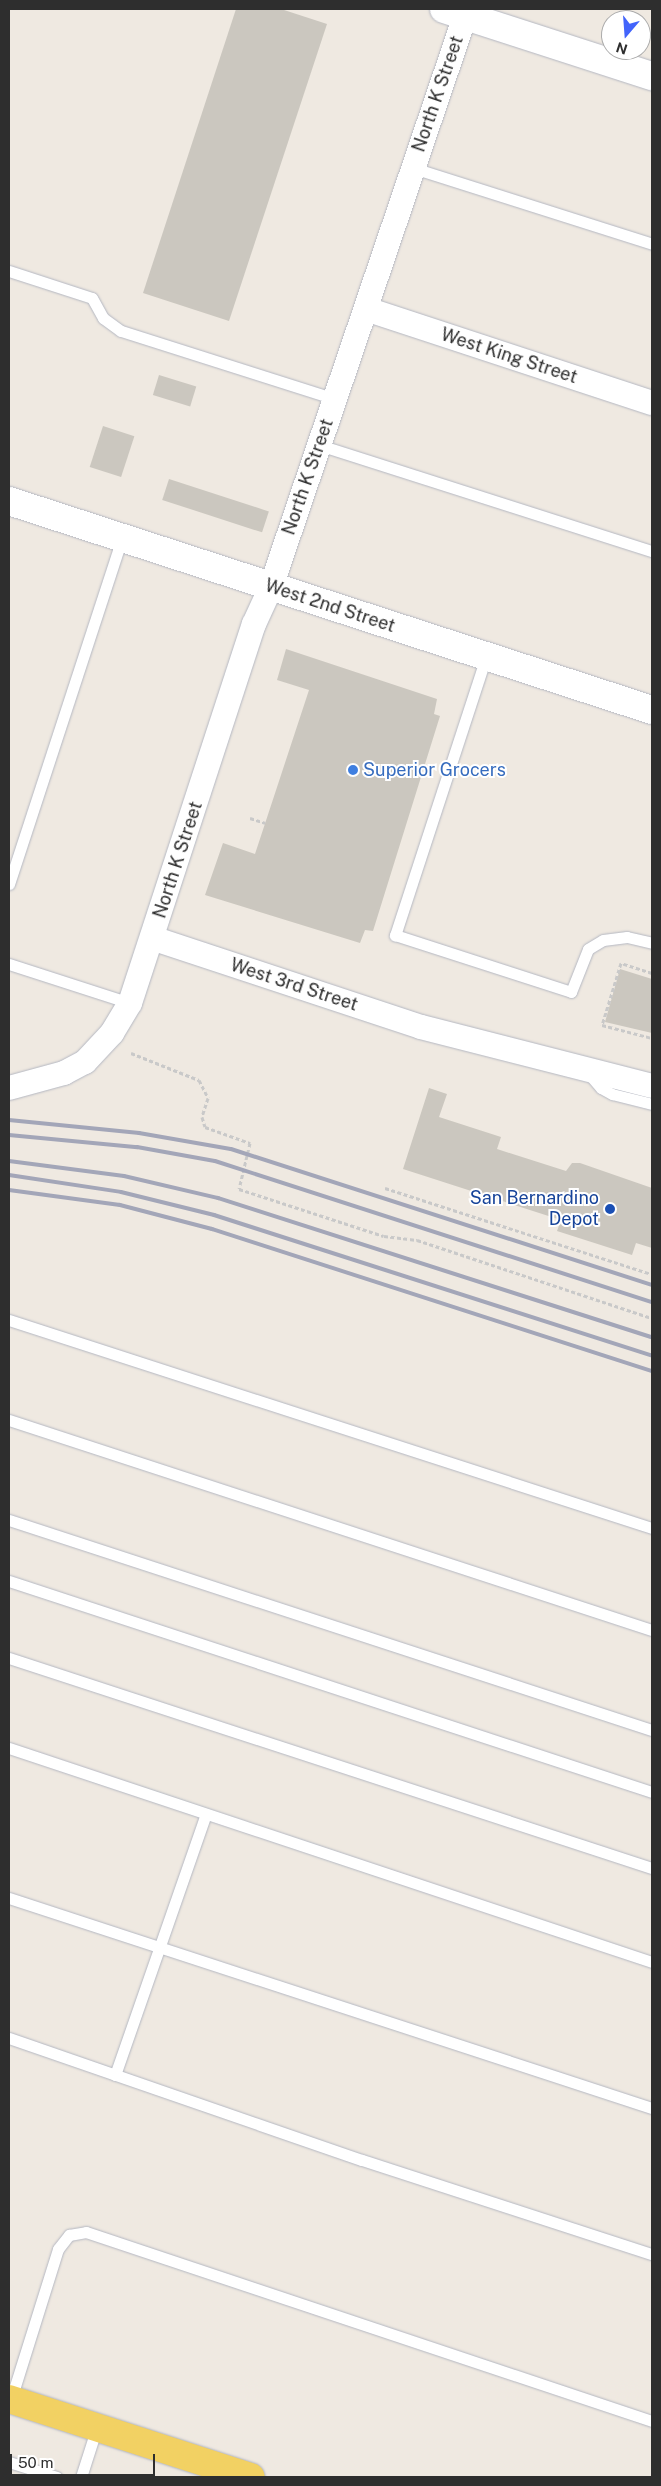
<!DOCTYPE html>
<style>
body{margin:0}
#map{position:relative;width:661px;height:2486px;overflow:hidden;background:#efe9e1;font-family:"Public Sans",sans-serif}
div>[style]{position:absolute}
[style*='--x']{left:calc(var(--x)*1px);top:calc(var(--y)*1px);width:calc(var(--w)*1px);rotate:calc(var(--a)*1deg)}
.building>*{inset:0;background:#cbc7bf;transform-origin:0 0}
.path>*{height:3px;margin-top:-1.5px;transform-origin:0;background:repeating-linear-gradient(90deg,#c9c9c9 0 4px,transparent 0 6.5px)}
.roads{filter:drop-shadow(0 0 1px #b4b7c1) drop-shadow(0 0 1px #b4b7c1)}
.lane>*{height:11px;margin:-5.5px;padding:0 5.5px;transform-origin:5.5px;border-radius:5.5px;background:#fff}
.street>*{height:24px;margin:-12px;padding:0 12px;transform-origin:12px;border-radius:12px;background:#fff}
.secondary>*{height:28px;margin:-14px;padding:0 14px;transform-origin:14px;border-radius:14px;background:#fff}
.primary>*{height:28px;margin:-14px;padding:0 14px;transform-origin:14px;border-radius:14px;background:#f2d163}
.rail>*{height:4px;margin:-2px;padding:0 2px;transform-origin:2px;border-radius:2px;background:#a3a6b8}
.dots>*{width:14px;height:14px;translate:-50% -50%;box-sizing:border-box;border:2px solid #fff;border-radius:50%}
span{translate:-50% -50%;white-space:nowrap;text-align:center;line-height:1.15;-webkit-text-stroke:4px #fff;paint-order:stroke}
.street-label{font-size:18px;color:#2e2e2e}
.shop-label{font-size:18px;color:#366cbe}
.left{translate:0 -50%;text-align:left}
.transit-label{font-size:18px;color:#164399}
.right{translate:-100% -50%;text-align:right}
.frame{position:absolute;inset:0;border:10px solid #2e2e2e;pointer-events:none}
.north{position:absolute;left:601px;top:10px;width:50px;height:50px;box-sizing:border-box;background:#fff;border:1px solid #ababab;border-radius:50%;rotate:198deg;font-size:14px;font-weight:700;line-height:20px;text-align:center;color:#2e2e2e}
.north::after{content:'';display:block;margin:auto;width:18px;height:22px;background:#4264fb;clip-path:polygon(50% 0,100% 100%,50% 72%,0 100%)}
.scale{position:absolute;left:10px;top:2454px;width:145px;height:22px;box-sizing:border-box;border:2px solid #2e2e2e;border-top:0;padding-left:6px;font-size:15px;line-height:18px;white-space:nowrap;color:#2e2e2e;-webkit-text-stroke:4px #fff;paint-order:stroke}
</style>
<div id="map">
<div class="building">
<i style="clip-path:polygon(236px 9px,281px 9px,327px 24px,229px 321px,143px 293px)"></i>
<i style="left:159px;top:375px;width:39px;height:21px;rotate:17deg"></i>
<i style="left:103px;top:426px;width:33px;height:43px;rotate:18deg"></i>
<i style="left:169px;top:479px;width:105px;height:22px;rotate:18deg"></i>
<i style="clip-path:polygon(286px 649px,437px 699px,434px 714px,440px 716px,373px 931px,365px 930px,360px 943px,205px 895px,223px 843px,255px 854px,309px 690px,277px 680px)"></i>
<i style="clip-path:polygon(620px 969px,652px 979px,652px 1033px,605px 1022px)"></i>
<i style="clip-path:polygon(429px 1088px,447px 1094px,439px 1117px,501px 1137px,497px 1149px,566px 1171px,572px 1163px,580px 1163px,652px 1188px,652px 1248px,636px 1243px,632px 1255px,557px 1231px,561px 1220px,403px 1169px)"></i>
</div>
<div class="path">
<i style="--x:250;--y:818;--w:16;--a:18"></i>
<i style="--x:652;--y:973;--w:33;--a:-162"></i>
<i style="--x:621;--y:963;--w:65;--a:107"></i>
<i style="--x:602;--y:1025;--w:52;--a:14.6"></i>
<i style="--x:131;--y:1053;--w:73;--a:21.7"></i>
<i style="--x:199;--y:1080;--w:20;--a:63"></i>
<i style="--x:208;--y:1098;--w:20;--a:108"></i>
<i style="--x:202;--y:1117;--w:10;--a:73"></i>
<i style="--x:205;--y:1127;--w:48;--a:19.6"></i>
<i style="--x:250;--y:1143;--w:47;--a:103.4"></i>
<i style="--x:239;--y:1189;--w:152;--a:18"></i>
<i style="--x:384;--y:1236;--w:33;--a:7"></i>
<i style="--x:417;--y:1240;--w:248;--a:18.4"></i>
<i style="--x:385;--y:1188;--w:281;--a:17.9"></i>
</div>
<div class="roads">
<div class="lane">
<i style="--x:413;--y:168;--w:251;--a:17.6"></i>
<i style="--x:9;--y:271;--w:87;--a:18"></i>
<i style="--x:92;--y:298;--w:23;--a:61"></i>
<i style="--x:103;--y:318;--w:22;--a:36"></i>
<i style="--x:121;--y:331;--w:225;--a:17.6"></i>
<i style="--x:319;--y:445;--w:349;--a:17.7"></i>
<i style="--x:486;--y:657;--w:293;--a:108.1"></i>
<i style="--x:395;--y:935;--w:185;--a:17.9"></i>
<i style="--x:571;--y:992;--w:46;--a:-68.4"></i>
<i style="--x:588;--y:949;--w:17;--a:-31"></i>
<i style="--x:603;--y:940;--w:24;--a:-7"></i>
<i style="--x:627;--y:937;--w:26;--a:13"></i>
<i style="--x:9;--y:884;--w:364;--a:-71.9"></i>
<i style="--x:9;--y:964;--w:127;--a:17.9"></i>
<i style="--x:588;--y:1073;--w:20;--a:49"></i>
<i style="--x:601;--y:1088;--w:13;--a:29"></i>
<i style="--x:612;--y:1094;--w:41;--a:14"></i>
<i style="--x:9;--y:1320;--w:676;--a:17.93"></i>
<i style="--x:9;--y:1420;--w:676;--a:18.09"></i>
<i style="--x:9;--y:1520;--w:676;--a:18.09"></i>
<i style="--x:9;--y:1581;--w:677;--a:18.17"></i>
<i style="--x:9;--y:1658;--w:676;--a:18.09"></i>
<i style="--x:9;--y:1748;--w:678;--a:18.41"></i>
<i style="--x:9;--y:1898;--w:676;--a:18.09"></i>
<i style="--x:9;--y:2038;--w:373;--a:19.1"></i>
<i style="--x:362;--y:2160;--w:305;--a:18"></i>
<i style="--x:115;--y:2075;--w:276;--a:-70.8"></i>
<i style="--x:11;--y:2399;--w:157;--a:-72.6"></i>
<i style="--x:58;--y:2249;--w:18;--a:-52"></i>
<i style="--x:69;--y:2235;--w:17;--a:-10"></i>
<i style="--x:86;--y:2232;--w:597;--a:18.47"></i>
<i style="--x:9;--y:2462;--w:50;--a:17.4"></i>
<i style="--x:81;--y:2477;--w:52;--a:-72.3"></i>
</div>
<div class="street">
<i style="--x:366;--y:309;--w:301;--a:18.2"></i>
<i style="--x:152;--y:938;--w:283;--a:18.3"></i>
<i style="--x:421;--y:1027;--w:238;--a:14.3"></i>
<i style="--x:9;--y:1088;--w:57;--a:-15.3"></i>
<i style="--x:64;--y:1073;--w:24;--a:-28"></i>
<i style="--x:85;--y:1062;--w:40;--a:-47"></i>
<i style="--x:112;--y:1033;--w:35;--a:-59"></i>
<i style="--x:130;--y:1003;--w:399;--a:-71.9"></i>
<i style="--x:254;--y:624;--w:41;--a:-65.3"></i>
<i style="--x:271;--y:587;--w:603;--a:-71.23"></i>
</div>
<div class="secondary">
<i style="--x:444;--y:9;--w:219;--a:17.9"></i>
<i style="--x:9;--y:501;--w:676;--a:18.01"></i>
</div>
<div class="primary">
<i style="--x:9;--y:2399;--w:254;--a:17.9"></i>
</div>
</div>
<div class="rail">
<i style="--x:9;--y:1120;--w:131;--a:5.7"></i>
<i style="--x:139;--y:1133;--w:93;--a:9.9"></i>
<i style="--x:231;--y:1149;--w:442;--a:17.9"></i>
<i style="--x:9;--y:1135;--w:129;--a:5.4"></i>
<i style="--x:137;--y:1147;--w:79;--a:10.2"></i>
<i style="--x:215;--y:1161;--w:459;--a:17.9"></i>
<i style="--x:9;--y:1161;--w:116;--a:7.4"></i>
<i style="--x:124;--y:1176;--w:97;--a:13.2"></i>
<i style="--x:218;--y:1198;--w:456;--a:17.8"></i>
<i style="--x:9;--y:1175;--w:113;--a:8.6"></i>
<i style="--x:121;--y:1192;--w:96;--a:13.9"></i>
<i style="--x:214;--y:1215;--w:460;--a:17.8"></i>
<i style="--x:9;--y:1190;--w:112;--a:7.7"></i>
<i style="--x:120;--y:1205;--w:95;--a:14.6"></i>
<i style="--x:212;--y:1229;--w:462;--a:17.9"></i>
</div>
<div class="dots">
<i style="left:353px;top:770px;background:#3f7fe0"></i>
<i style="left:610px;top:1209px;background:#1a4fb4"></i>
</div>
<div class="street-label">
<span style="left:438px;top:94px;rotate:-71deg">North K Street</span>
<span style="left:509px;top:356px;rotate:18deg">West King Street</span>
<span style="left:308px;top:477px;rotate:-71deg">North K Street</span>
<span style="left:330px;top:606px;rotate:18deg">West 2nd Street</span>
<span style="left:178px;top:860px;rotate:-72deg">North K Street</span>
<span style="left:294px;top:985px;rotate:18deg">West 3rd Street</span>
</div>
<div class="shop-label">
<span class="left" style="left:363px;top:770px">Superior Grocers</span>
</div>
<div class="transit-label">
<span class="right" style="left:599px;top:1209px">San Bernardino<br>Depot</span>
</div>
<div class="frame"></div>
<div class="north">N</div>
<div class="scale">50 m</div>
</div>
